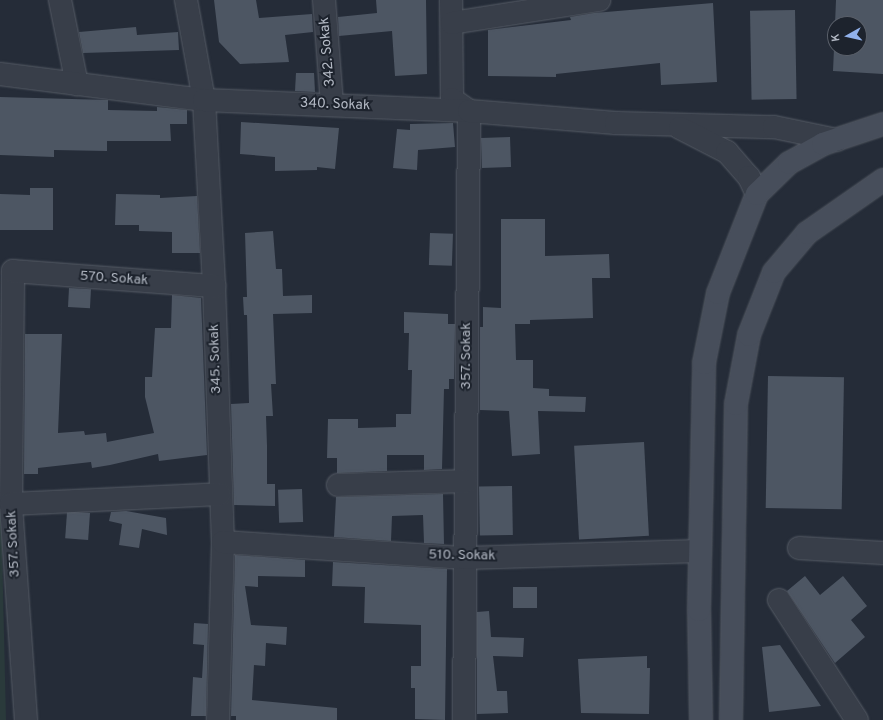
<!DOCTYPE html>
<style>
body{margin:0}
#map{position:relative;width:883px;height:720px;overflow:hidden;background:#252c38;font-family:Overpass,sans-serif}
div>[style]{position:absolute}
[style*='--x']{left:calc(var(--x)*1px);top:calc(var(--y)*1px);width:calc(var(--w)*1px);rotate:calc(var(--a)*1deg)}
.green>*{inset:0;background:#2a3a3b}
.building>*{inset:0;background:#4d5663;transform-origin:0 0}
.roads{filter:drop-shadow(0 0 1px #565c66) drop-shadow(0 0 1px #565c66)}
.street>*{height:22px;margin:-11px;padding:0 11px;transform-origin:11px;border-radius:11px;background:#383e49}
.secondary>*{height:22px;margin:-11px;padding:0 11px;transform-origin:11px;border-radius:11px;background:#474e5b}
span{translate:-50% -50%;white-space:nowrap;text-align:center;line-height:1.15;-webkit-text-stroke:4px #1d232d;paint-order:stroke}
.street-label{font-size:14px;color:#b3b9c4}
.north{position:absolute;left:827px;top:16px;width:40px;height:40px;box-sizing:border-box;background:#1d232d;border:1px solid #595f69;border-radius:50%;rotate:262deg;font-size:11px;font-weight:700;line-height:16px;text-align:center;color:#b3b9c4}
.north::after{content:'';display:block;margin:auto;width:14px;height:18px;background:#91b1eb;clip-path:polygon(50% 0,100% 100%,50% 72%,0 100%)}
</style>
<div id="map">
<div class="green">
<i style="clip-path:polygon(0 506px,1px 506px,6px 720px,0 720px)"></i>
</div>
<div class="building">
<i style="clip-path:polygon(214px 0,256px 0,259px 18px,312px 14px,313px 32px,285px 35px,289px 62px,240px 64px,219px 42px)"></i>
<i style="clip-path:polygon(376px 0,426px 0,427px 74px,395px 76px,392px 31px,339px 36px,338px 17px,377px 13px)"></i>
<i style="clip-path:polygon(836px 0,883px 0,883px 74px,833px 71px,835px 26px,835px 48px,859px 48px,859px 24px,835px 24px)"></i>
<i style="clip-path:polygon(713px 3px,717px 82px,661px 85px,660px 63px,556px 74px,556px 77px,488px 76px,488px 30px,571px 20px,570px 17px,594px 13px)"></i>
<i style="left:795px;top:10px;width:89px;height:45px;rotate:89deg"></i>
<i style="clip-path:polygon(136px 27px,137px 35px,178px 32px,179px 50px,83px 53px,79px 32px)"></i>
<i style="clip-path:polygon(296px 73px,314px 73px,315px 92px,295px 91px)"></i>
<i style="clip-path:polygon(0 97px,108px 100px,108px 110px,157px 111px,157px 107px,187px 110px,187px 124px,170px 124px,171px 141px,107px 141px,107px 151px,54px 150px,54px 157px,0 155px)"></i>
<i style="clip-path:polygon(241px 122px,339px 128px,335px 169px,317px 167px,317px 170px,275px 171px,275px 157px,240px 154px)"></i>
<i style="clip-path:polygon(453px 123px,455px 147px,418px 150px,417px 170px,393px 168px,397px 129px,410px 130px,410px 124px)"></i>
<i style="left:510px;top:137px;width:30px;height:29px;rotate:88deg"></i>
<i style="clip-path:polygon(30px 188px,53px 188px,53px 230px,0 230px,0 194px,30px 195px)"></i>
<i style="clip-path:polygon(116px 194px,160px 195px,160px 198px,197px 196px,200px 253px,172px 253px,172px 232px,139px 231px,139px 225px,115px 225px)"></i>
<i style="clip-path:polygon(501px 219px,545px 219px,545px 256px,609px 254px,610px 278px,592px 278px,593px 318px,530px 320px,530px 324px,515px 324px,516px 360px,533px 360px,533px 388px,549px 389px,549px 396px,586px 397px,585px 412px,538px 411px,540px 454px,512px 456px,509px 411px,480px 410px,480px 327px,483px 327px,483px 307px,501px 308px)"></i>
<i style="clip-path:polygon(273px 231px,276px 269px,282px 269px,283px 296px,312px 295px,312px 313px,273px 314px,276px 384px,271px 384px,273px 416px,266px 416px,267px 446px,267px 484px,275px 484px,275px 506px,234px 505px,231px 404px,249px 403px,247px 315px,244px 315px,243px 297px,247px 297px,245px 233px)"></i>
<i style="left:430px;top:233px;width:23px;height:32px;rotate:2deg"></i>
<i style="left:69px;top:288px;width:22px;height:19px;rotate:3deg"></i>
<i style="clip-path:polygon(172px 295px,201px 298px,207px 455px,159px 461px,158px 454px,110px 465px,92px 468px,91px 462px,38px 468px,38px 474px,24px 474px,25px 334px,62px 334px,58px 433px,84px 431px,85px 435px,106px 433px,107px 442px,154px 433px,145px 397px,145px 377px,152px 377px,155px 328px,171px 328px)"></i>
<i style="clip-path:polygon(404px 312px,448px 314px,448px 324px,455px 324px,454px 379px,449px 379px,449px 389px,444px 389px,442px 469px,424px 470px,424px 455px,387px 455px,387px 471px,337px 473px,337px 458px,327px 458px,328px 419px,358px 419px,358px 428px,396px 427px,396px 414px,411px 414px,412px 370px,408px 370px,409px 333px,404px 333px)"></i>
<i style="left:768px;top:376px;width:76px;height:132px;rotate:1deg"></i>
<i style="left:644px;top:442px;width:94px;height:70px;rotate:87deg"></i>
<i style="left:512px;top:486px;width:49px;height:33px;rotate:89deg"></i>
<i style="left:302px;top:489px;width:33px;height:24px;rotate:88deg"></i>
<i style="clip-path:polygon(443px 494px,444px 544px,424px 543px,423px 515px,392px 516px,391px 541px,334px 537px,336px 497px)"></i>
<i style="clip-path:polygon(126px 511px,166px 518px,167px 535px,142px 529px,139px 548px,119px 545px,122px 524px,109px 521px,111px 512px)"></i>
<i style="left:90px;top:513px;width:27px;height:23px;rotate:94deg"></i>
<i style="clip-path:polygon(235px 555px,305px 560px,305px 577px,258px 576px,258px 587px,245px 586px,251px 625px,287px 627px,286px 645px,266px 643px,265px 666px,254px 665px,252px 700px,337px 708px,337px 720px,236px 720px,236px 716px,231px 716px)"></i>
<i style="clip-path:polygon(333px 562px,447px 569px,445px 720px,415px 719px,415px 688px,411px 688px,411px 666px,421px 666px,421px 625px,364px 623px,365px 587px,332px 586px)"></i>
<i style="clip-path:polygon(805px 576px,820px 595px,843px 576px,867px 606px,851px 620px,865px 637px,835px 663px,787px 591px)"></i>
<i style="left:513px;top:587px;width:24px;height:21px"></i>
<i style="clip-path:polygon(489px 611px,491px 637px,524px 638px,523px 657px,493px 656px,497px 691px,507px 691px,508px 713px,477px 714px,477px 612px)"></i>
<i style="clip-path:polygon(194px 623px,208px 624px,206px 716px,191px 716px,193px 677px,202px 678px,204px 645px,193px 644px)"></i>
<i style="clip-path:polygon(780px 645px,821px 706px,769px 712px,762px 647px)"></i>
<i style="clip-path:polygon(647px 656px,647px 668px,650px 668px,649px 714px,581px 713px,578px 659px)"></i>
</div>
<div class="roads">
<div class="street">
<i style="--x:60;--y:0;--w:86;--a:78.6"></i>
<i style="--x:186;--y:0;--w:102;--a:79.8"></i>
<i style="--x:204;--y:100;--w:186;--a:86.9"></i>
<i style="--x:214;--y:286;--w:256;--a:88"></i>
<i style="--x:223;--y:542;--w:178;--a:91.6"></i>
<i style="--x:324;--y:0;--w:105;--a:85.6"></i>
<i style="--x:451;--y:0;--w:99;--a:89.4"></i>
<i style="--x:452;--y:99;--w:21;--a:35"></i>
<i style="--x:469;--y:111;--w:609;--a:90.47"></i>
<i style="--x:452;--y:23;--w:149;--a:-8.9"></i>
<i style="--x:0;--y:74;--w:206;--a:7.3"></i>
<i style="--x:204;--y:100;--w:265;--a:2.4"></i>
<i style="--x:469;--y:111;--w:147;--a:4.7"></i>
<i style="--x:616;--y:123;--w:158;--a:1.5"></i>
<i style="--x:774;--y:127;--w:64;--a:11.7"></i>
<i style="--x:680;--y:128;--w:53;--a:27.1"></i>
<i style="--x:727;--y:152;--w:33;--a:49"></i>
<i style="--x:749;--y:177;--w:19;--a:65"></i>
<i style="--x:338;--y:485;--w:128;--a:-1.8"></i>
<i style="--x:11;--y:504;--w:233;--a:-89.5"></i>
<i style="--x:13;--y:271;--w:202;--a:4.3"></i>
<i style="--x:223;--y:542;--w:243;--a:3.8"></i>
<i style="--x:465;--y:558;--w:235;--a:-1.7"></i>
<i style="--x:799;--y:548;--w:84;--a:3.4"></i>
<i style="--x:779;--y:600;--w:143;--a:57"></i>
<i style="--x:26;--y:720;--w:217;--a:-94"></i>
<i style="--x:11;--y:504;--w:209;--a:-2.7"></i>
</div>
<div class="secondary">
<i style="--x:701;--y:720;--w:110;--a:-91"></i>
<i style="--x:699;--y:610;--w:247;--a:-88.8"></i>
<i style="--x:704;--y:363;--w:71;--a:-78.7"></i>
<i style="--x:718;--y:293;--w:106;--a:-68.5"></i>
<i style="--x:757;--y:194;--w:45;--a:-44.1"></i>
<i style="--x:789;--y:163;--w:39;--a:-29"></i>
<i style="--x:823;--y:144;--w:63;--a:-18.4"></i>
<i style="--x:731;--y:720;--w:316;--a:-89.1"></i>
<i style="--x:736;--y:404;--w:70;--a:-79.3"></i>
<i style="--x:749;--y:335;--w:68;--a:-68.4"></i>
<i style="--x:774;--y:272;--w:51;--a:-49.8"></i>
<i style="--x:807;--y:233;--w:93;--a:-34.9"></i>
</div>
</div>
<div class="street-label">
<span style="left:328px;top:52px;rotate:-95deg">342. Sokak</span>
<span style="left:335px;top:105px;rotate:2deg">340. Sokak</span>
<span style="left:114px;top:279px;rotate:4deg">570. Sokak</span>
<span style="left:467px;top:356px;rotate:-90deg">357. Sokak</span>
<span style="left:216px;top:359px;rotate:-92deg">345. Sokak</span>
<span style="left:14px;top:544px;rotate:-93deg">357. Sokak</span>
<span style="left:462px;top:556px;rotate:1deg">510. Sokak</span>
</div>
<div class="north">K</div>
</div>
